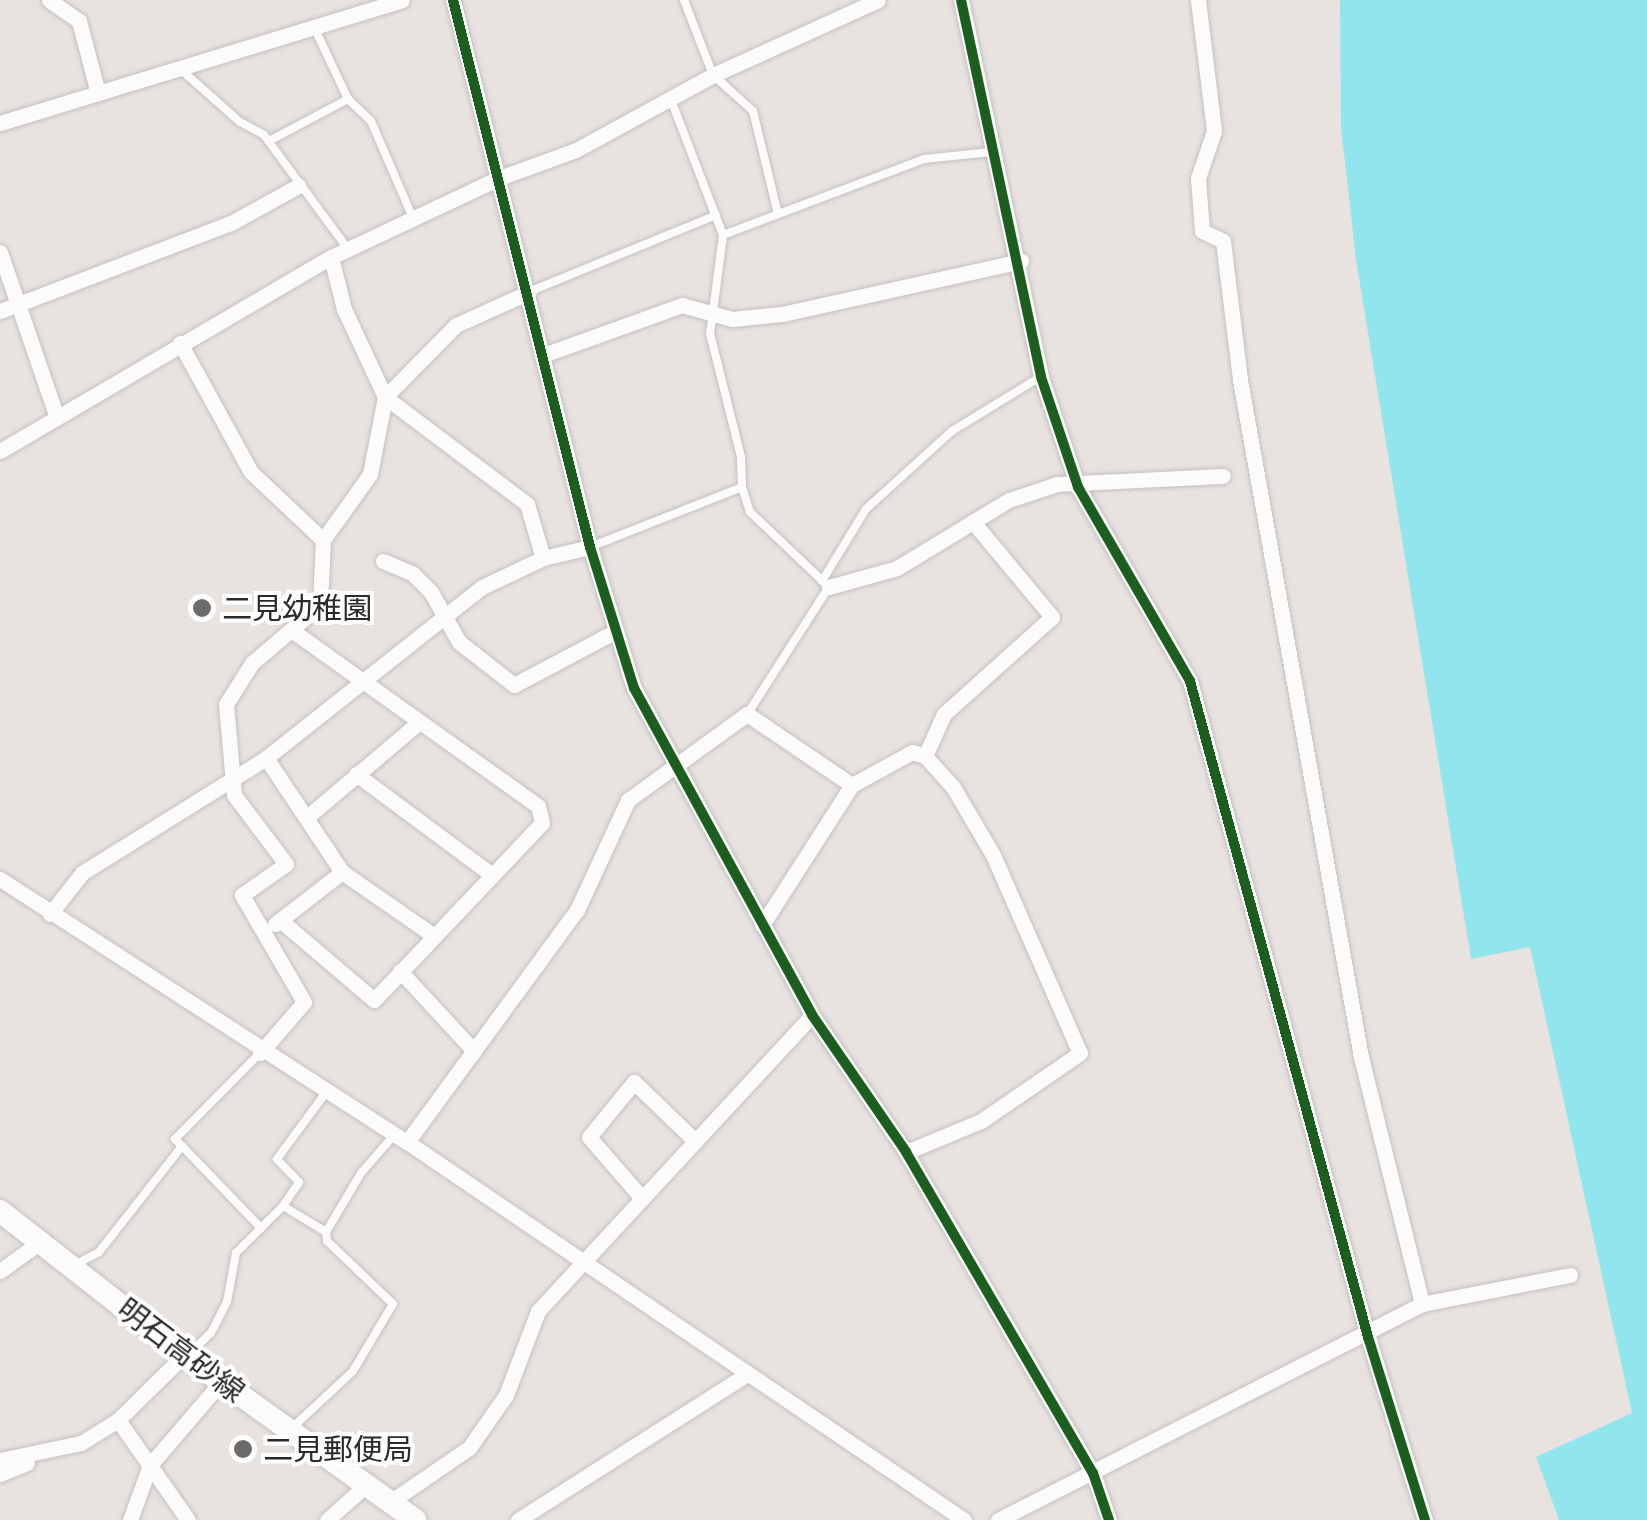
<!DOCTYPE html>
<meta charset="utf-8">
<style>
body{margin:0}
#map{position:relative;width:1647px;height:1520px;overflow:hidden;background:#e9e3e0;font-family:"Archivo Narrow","Noto Sans JP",sans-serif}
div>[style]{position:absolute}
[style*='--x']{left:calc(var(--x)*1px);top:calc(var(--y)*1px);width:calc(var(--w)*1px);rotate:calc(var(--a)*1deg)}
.water>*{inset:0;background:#91e6ed}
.roads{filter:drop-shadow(0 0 2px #c2c1c2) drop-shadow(0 0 2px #c2c1c2)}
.service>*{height:8px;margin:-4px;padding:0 4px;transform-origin:4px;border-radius:4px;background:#fcfbfa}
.minor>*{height:15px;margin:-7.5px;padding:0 7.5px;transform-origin:7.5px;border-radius:7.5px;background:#fcfbfa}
.secondary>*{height:22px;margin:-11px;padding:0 11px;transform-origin:11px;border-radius:11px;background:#fcfbfa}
.cycleway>*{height:10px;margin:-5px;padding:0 5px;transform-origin:5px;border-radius:5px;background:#1b5e20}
.dots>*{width:28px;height:28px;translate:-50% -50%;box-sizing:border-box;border:5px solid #fff;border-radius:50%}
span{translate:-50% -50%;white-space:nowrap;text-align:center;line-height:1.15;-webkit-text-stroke:8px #fff;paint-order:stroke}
.poi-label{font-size:30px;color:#2a2a2a}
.left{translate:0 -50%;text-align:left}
.street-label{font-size:30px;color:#2a2a2a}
</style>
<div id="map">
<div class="water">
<i style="clip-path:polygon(1340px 0,1647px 0,1647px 1520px,1559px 1520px,1536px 1457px,1632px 1413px,1530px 947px,1471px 959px,1356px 260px,1341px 127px)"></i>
</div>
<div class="roads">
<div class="service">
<i style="--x:684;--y:0;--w:80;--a:68.9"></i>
<i style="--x:713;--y:75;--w:54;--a:42"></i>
<i style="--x:753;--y:111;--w:106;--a:76.4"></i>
<i style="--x:313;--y:25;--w:82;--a:64.7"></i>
<i style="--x:348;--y:99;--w:32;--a:44"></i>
<i style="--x:371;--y:121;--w:106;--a:66.6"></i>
<i style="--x:179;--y:68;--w:81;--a:41.5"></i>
<i style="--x:240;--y:122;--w:27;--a:28"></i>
<i style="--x:264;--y:135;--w:142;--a:53.6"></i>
<i style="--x:671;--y:100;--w:145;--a:68.9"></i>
<i style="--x:269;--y:141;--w:89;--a:-28"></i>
<i style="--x:531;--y:291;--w:200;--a:-22.3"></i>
<i style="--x:590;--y:547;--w:163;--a:-21.5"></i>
<i style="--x:822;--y:581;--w:84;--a:-58.6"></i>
<i style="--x:866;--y:509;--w:116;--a:-42.2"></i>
<i style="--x:952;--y:431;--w:103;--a:-31.5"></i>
<i style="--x:748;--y:713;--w:150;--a:-57.3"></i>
<i style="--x:829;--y:587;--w:109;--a:-136.5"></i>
<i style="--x:750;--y:512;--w:26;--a:-108"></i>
<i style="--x:742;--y:487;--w:30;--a:-92"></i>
<i style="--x:741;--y:457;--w:127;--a:-104.1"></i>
<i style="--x:710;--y:334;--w:100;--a:-82.5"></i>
<i style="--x:723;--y:235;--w:215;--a:-20.7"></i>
<i style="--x:924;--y:159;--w:67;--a:-6"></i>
<i style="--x:182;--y:1146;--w:114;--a:46.1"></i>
<i style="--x:326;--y:1232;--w:50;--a:-148.8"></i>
<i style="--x:283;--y:1206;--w:29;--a:-56"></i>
<i style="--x:299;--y:1182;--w:32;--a:-134"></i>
<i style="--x:277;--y:1159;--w:84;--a:-53.7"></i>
<i style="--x:74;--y:1265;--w:28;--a:-27"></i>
<i style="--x:99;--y:1252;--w:135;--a:-51.9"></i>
<i style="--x:182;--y:1146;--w:10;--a:-135"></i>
<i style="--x:175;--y:1139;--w:121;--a:-45.3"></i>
<i style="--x:189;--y:1354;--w:30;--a:-44"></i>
<i style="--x:211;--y:1333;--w:35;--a:-63"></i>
<i style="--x:227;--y:1302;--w:50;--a:-79.6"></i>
<i style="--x:236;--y:1253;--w:66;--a:-45"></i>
<i style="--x:293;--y:1427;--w:82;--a:-43"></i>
<i style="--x:353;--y:1371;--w:78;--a:-59.2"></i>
<i style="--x:393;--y:1304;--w:91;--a:-136.3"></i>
<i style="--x:327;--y:1241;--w:9;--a:-96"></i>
<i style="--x:326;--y:1232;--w:69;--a:-59.3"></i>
<i style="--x:361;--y:1173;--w:50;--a:-49"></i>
</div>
<div class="minor">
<i style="--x:49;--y:0;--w:37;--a:35"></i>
<i style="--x:79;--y:21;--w:74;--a:75.2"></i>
<i style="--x:453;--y:0;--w:564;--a:75.94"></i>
<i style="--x:590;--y:547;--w:148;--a:72.7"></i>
<i style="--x:634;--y:688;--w:372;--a:61.4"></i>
<i style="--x:812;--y:1015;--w:166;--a:55.5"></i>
<i style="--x:906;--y:1152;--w:371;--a:59.8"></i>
<i style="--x:1093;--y:1473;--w:50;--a:71.2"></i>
<i style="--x:961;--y:0;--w:385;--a:78"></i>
<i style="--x:1041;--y:377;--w:116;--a:71.4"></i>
<i style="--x:1078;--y:487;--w:224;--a:60"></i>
<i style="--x:1190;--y:681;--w:680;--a:74.82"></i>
<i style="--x:1368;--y:1337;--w:192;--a:72.7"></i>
<i style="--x:1198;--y:0;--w:132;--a:83"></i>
<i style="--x:1214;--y:131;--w:50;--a:108.8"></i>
<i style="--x:1198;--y:178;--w:53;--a:85.7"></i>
<i style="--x:1202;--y:231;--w:23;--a:25"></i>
<i style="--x:1223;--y:241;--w:140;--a:83"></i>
<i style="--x:1240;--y:380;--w:688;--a:79.87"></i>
<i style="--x:1361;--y:1057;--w:254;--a:76.1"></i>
<i style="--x:0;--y:123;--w:420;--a:-17"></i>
<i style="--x:0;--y:252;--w:172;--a:71"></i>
<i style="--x:331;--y:257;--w:54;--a:76"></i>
<i style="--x:344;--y:309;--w:97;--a:65"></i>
<i style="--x:385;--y:397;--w:178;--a:37"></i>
<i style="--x:527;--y:504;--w:56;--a:73.5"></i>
<i style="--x:543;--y:558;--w:48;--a:-13.2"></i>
<i style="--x:0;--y:311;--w:247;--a:-20.9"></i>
<i style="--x:231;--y:223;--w:77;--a:-28.9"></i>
<i style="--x:180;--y:343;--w:147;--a:61.2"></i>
<i style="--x:251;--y:472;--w:99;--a:43.4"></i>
<i style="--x:546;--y:354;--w:145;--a:-19.8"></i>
<i style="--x:682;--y:305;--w:52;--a:15.6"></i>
<i style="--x:732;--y:319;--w:50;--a:-5.7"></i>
<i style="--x:782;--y:314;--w:245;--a:-12.5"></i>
<i style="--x:0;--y:451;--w:384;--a:-30.4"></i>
<i style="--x:331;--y:257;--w:186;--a:-25.2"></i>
<i style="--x:499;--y:178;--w:82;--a:-20"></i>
<i style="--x:576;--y:150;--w:156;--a:-28.7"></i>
<i style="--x:713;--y:75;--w:181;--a:-24.4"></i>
<i style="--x:383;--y:561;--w:33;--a:23"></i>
<i style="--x:413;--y:574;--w:25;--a:45"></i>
<i style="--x:431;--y:592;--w:57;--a:60.8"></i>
<i style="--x:459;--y:642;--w:70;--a:38"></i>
<i style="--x:514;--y:685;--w:115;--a:-27.9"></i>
<i style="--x:829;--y:587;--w:71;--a:-15.6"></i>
<i style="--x:897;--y:568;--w:131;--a:-31.3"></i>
<i style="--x:1009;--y:500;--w:51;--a:-18.4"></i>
<i style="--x:1057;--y:484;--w:166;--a:-2.8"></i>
<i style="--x:925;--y:756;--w:46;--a:-65.7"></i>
<i style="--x:944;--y:714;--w:145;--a:-41.9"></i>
<i style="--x:1052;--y:617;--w:124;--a:-129.7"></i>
<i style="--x:266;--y:758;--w:137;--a:56.3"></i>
<i style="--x:342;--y:872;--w:112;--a:34.8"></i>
<i style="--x:356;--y:774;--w:169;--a:36.6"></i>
<i style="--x:306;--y:818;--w:148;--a:-40.3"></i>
<i style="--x:0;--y:879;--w:485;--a:32.9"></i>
<i style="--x:407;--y:1142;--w:673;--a:34.16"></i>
<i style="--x:50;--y:914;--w:52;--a:-52"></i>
<i style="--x:82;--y:873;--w:217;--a:-32"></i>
<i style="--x:266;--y:758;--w:275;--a:-38.4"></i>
<i style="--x:482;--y:587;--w:68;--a:-25.4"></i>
<i style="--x:280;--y:920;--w:123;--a:40.4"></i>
<i style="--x:374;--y:1000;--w:244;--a:-46.5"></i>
<i style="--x:542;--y:823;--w:17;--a:-103"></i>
<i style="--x:538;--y:806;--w:303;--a:-144.5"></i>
<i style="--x:275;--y:924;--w:85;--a:-37.8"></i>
<i style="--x:762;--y:925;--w:166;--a:-57.3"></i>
<i style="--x:852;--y:785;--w:68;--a:-28.8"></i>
<i style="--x:912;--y:752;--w:14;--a:17"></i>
<i style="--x:925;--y:756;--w:42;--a:47.9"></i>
<i style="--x:953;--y:787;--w:79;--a:59.5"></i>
<i style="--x:993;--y:855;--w:216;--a:66.3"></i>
<i style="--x:1080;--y:1053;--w:120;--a:145.5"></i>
<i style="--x:981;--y:1121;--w:81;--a:157.5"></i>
<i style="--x:400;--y:971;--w:109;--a:47.2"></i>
<i style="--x:260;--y:1053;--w:67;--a:-49.2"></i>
<i style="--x:304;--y:1002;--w:124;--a:-120.1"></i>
<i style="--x:242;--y:895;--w:54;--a:-35.2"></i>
<i style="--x:286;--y:864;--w:86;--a:-127"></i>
<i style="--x:234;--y:795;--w:91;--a:-95"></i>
<i style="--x:226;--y:704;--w:49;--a:-57.6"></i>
<i style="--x:252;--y:663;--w:89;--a:-40.5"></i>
<i style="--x:320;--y:605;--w:65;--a:-87.4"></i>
<i style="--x:323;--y:540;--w:81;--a:-54.5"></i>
<i style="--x:370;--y:474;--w:78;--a:-79"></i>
<i style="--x:385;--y:397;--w:101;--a:-45.4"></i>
<i style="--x:456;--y:325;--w:80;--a:-24.3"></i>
<i style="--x:407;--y:1142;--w:288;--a:-53.8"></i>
<i style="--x:577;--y:910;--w:121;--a:-65.1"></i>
<i style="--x:628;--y:800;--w:147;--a:-35.9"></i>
<i style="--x:747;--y:714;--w:127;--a:34.1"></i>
<i style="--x:641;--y:1197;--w:79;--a:-130.9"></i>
<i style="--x:589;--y:1137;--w:71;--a:-50.7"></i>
<i style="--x:634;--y:1082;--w:83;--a:44"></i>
<i style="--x:0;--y:1271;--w:49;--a:-35.9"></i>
<i style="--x:118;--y:1420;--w:122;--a:55"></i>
<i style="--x:0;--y:1460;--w:83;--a:-11.9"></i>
<i style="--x:81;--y:1443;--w:44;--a:-31.9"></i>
<i style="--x:118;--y:1420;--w:93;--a:-44.6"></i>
<i style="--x:0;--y:1474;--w:29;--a:-22"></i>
<i style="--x:390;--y:1502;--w:96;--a:-34.4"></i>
<i style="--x:469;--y:1448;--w:65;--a:-55.1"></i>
<i style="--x:506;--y:1395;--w:90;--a:-69.1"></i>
<i style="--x:538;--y:1311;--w:403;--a:-47.2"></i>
<i style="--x:130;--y:1520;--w:59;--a:-70"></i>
<i style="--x:150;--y:1465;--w:111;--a:-49.4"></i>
<i style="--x:327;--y:1520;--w:52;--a:-41.9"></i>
<i style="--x:518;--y:1520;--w:272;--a:-32.5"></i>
<i style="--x:998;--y:1520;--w:476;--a:-27"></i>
<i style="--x:1422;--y:1304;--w:151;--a:-11.1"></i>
</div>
<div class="secondary">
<i style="--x:0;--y:1211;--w:234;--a:38"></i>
<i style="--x:184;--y:1355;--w:284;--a:35.5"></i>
</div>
</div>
<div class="cycleway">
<i style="--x:453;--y:0;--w:564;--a:75.94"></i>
<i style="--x:590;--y:547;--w:148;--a:72.7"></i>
<i style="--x:634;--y:688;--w:372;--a:61.4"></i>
<i style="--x:812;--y:1015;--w:166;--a:55.5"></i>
<i style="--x:906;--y:1152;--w:371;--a:59.8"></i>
<i style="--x:1093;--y:1473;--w:50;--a:71.2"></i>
<i style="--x:961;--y:0;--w:385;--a:78"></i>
<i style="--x:1041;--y:377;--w:116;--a:71.4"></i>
<i style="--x:1078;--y:487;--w:224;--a:60"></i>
<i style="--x:1190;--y:681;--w:680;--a:74.82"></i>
<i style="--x:1368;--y:1337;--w:192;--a:72.7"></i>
</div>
<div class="dots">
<i style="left:202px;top:608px;background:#6d6b6a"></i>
<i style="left:243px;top:1449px;background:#6d6b6a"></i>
</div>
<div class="poi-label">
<span class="left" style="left:222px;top:608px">二見幼稚園</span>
<span class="left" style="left:263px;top:1449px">二見郵便局</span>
</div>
<div class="street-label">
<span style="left:181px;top:1350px;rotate:37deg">明石高砂線</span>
</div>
</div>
